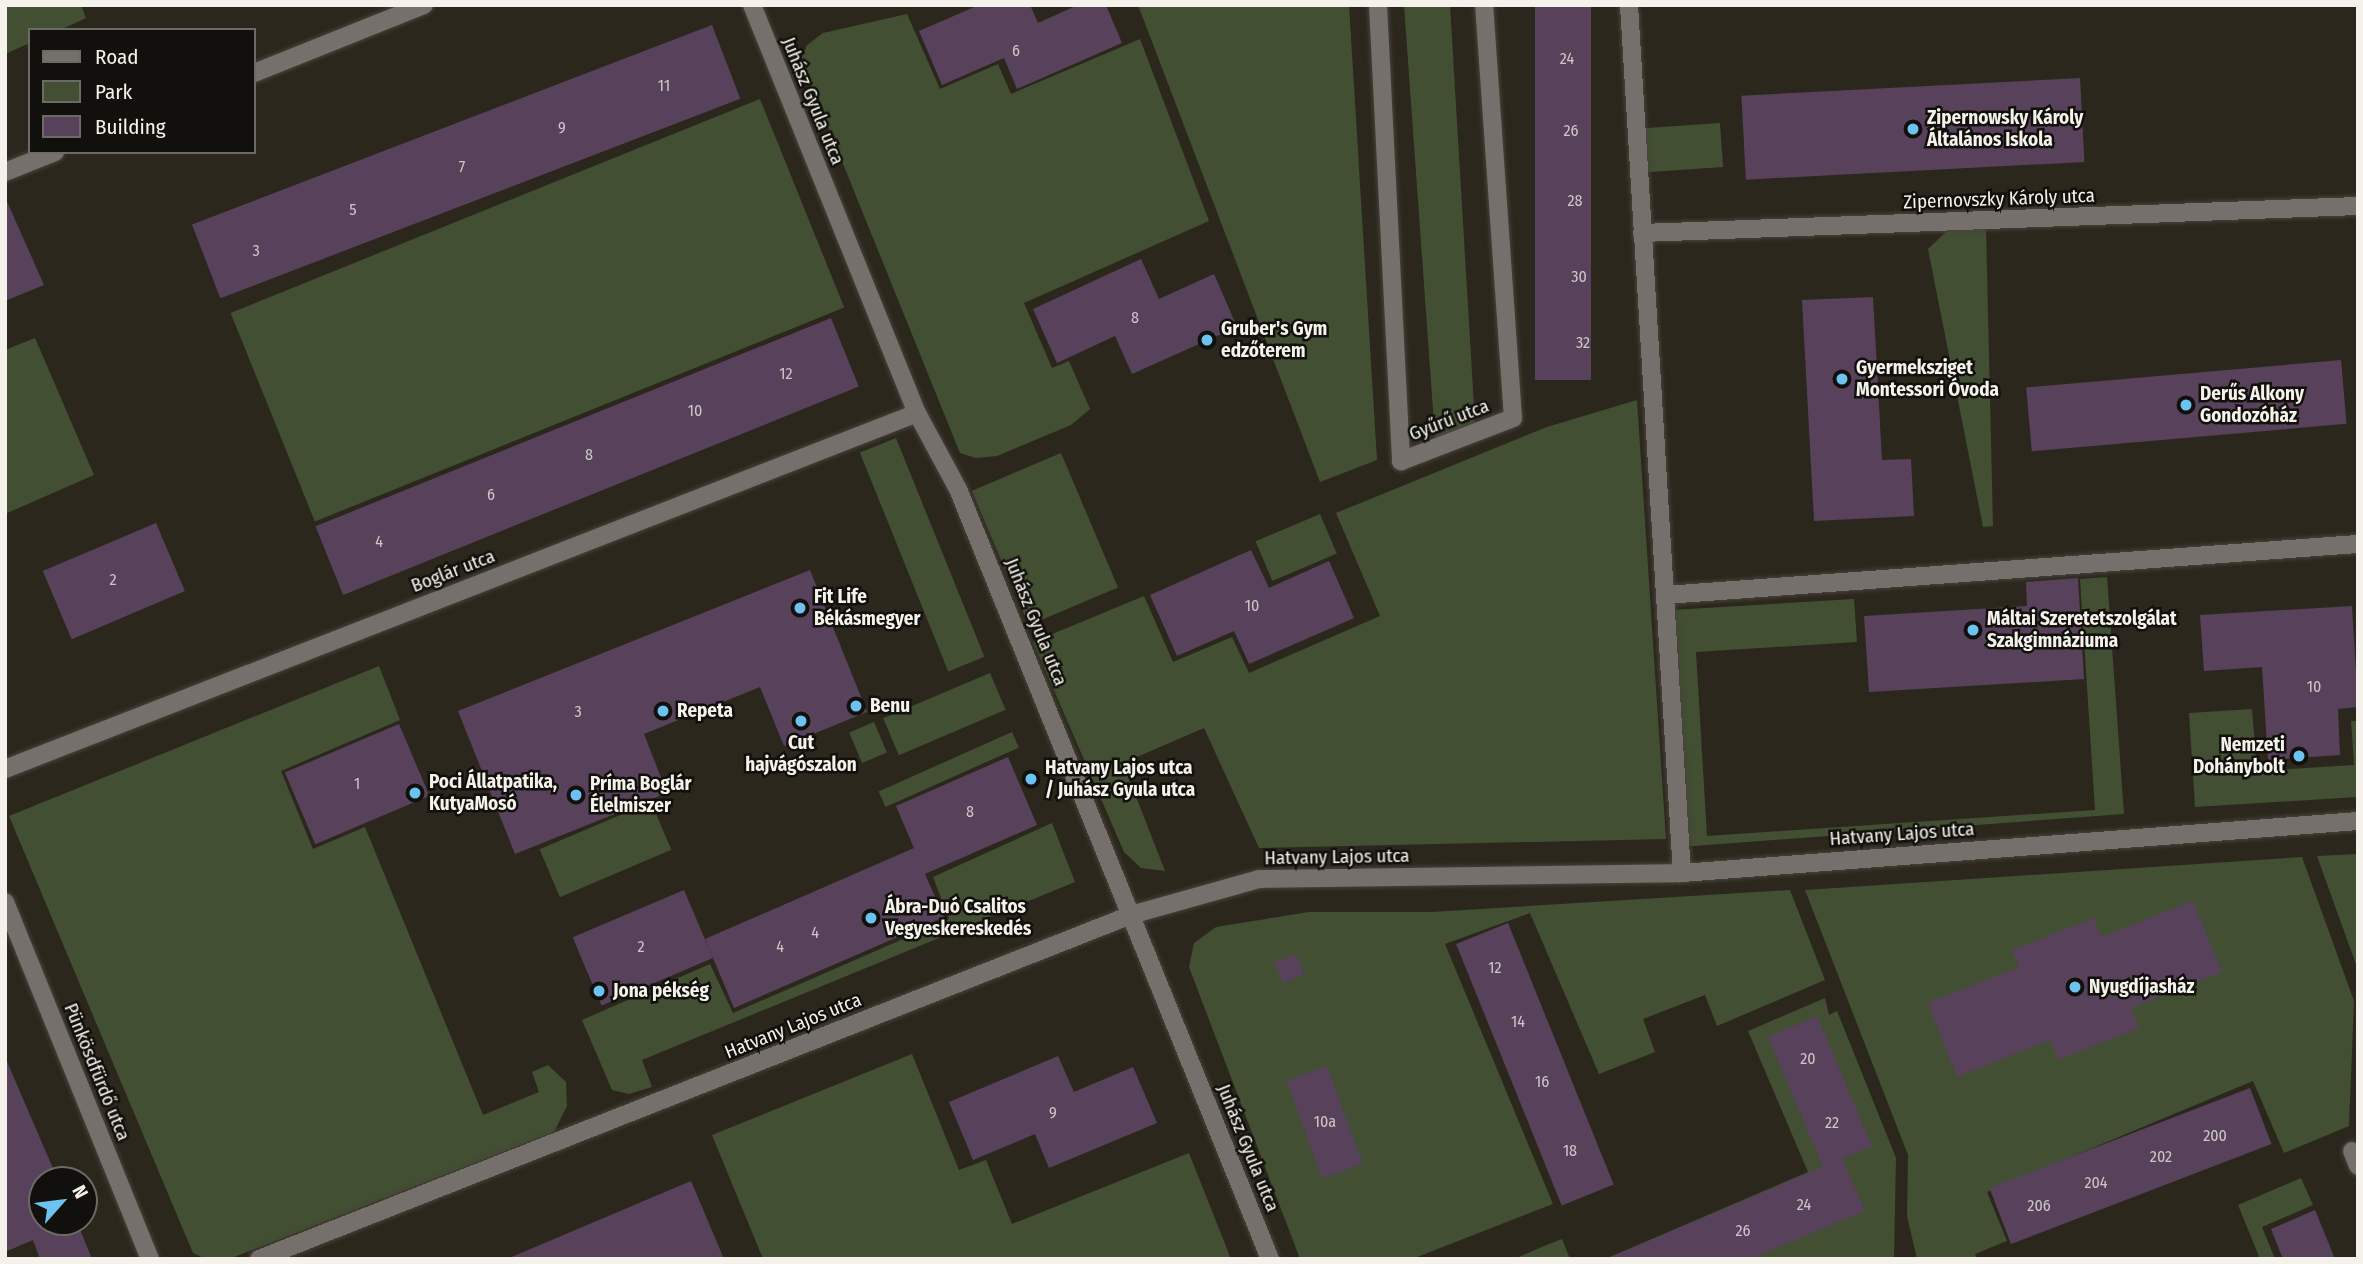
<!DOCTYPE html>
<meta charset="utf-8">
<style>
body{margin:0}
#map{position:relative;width:2363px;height:1264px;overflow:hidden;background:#2b271d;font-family:"Fira Sans Condensed",sans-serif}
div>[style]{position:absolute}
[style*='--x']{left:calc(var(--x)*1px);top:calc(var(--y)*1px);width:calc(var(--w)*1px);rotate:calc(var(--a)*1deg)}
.green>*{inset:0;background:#424f33;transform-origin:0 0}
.building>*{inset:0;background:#58425b;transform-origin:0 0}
.roads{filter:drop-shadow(0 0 2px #47433a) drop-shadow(0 0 2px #47433a)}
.minor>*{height:18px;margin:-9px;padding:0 9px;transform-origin:9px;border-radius:9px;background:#75706c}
.dots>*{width:19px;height:19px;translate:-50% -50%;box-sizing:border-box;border:4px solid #12100c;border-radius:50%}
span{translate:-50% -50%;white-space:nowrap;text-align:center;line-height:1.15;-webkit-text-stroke:5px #12100c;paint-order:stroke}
.number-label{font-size:16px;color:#cdc6c7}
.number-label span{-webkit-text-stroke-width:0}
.street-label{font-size:19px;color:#f4f2eb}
.poi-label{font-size:19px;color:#f4f2eb;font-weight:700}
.left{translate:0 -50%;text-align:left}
.right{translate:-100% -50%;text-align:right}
.frame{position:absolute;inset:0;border:7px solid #f4f2eb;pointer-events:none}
.legend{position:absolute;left:28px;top:28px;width:228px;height:126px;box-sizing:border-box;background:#12100c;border:2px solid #6c6a65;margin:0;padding:9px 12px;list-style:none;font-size:21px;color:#f4f2eb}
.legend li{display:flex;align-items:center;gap:14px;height:35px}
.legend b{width:35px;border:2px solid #6c6a65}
.north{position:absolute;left:28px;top:1166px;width:70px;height:70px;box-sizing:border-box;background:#12100c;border:2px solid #6c6a65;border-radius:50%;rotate:62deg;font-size:19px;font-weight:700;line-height:28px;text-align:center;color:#f4f2eb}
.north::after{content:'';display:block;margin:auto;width:24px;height:32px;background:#6cc3f2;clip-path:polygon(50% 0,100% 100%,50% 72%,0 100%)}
</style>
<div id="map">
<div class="green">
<i style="clip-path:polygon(5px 5px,81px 5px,86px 18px,60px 30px,30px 30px,30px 43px,5px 54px)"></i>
<i style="clip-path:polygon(1138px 5px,1349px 5px,1377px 460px,1320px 482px)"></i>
<i style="clip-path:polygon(1404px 5px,1450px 5px,1475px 423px,1435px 438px)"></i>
<i style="clip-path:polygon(907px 14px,940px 89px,998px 64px,1011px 94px,1140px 39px,1209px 221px,1024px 303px,1052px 368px,1069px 361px,1090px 409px,1071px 425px,997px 456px,976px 458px,960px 453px,801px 60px,807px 45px,823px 33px)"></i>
<i style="left:760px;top:99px;width:225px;height:571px;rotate:68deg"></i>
<i style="left:1720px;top:123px;width:44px;height:80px;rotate:86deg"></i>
<i style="clip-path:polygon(1951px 227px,1986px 227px,1993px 526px,1983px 527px,1928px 249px)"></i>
<i style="clip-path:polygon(35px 338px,94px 475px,5px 514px,5px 350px)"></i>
<i style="clip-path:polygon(1637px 400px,1666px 839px,1259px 848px,1204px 728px,1123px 763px,1165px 871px,1141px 868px,1124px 852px,1033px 642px,1144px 596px,1173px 662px,1232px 637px,1249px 673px,1380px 616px,1336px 513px,1547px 427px)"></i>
<i style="left:896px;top:438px;width:236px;height:39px;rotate:68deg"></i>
<i style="left:1061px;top:453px;width:146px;height:97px;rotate:67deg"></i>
<i style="left:1320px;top:514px;width:43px;height:70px;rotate:67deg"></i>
<i style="clip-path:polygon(2107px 577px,2124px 814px,1680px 847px,1672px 610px,1854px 599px,1857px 642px,1696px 652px,1707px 836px,2095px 810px,2080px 579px)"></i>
<i style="clip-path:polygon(379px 666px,400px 720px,281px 771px,313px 849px,365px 827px,483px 1115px,539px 1092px,532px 1072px,548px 1065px,566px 1082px,567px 1106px,554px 1132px,229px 1259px,206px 1259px,193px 1253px,9px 816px)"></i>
<i style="left:990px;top:673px;width:40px;height:116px;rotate:67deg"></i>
<i style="clip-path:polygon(2252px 709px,2257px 771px,2354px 765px,2351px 721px,2358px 721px,2358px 797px,2195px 807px,2189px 713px)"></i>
<i style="left:874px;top:722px;width:33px;height:27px;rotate:67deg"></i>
<i style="left:1012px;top:732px;width:17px;height:146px;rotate:66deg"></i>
<i style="left:651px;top:802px;width:52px;height:121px;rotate:67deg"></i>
<i style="clip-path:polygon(1052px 823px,1075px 882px,642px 1060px,652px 1087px,629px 1094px,612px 1090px,582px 1020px,710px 964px,733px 1013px,949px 919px,933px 877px)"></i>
<i style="clip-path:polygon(2358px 854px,2358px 970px,2317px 856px)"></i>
<i style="clip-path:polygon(2302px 857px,2354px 1001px,2349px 1126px,2284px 1153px,2253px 1081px,1987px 1192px,2007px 1241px,1975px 1254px,1977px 1259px,1917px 1259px,1907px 1216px,1908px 1155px,1805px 890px)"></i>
<i style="clip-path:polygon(1790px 890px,1825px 980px,1717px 1026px,1705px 995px,1643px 1019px,1655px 1052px,1599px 1074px,1530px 913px,1445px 944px,1553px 1204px,1412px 1259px,1300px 1259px,1189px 967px,1194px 943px,1216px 927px,1309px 912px,1431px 912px)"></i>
<i style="clip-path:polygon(1825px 998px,1829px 1015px,1837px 1011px,1896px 1158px,1894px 1259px,1605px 1259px,1808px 1172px,1748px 1031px)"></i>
<i style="clip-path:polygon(912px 1054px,959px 1170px,986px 1160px,1012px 1224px,1189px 1153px,1231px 1259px,763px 1259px,712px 1135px)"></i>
<i style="clip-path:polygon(2301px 1178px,2313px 1205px,2262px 1227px,2275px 1259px,2260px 1259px,2238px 1205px)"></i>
<i style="clip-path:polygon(1562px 1239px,1570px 1259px,1514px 1259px,1544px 1246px)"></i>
</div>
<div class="building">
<i style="clip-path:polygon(979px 5px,1030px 5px,1038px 23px,1078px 5px,1106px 5px,1122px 43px,1017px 89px,1004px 58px,942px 85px,919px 31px)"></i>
<i style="left:1535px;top:5px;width:56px;height:375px"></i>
<i style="left:712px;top:25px;width:79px;height:557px;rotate:69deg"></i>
<i style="left:2080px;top:78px;width:84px;height:339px;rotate:87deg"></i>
<i style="clip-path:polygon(5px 197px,44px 285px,5px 301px)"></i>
<i style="clip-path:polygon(1141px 259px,1159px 299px,1214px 274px,1237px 327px,1132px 374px,1115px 336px,1057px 363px,1033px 309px)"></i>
<i style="clip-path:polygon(1873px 297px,1882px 460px,1911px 459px,1914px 516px,1814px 521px,1802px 300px)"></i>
<i style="left:831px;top:318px;width:74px;height:556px;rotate:68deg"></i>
<i style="left:2341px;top:360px;width:64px;height:316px;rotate:85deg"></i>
<i style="left:156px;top:523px;width:74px;height:123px;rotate:67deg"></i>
<i style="clip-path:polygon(1251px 550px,1269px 588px,1329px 561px,1354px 618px,1249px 664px,1234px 631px,1177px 656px,1150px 595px)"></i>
<i style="clip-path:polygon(810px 570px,867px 712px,784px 746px,760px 687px,644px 734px,667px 793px,515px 854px,458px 711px)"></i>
<i style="clip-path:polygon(2078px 578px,2084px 679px,1869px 692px,1864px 616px,2027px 606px,2026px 582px)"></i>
<i style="clip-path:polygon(2352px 606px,2358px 707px,2338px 709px,2340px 755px,2268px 760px,2262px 667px,2204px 671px,2200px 615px)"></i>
<i style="left:399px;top:724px;width:78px;height:124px;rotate:67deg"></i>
<i style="clip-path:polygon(1008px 757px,1037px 825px,925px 874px,944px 917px,734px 1008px,705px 939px,914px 848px,896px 806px)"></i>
<i style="left:684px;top:890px;width:74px;height:121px;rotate:67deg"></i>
<i style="clip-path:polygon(2193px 901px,2222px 972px,2131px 1008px,2139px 1028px,2058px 1060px,2050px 1040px,1957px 1077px,1928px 1003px,2019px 967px,2012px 950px,2094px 918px,2101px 937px)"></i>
<i style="left:1508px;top:923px;width:282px;height:56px;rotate:68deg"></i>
<i style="left:1296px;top:954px;width:22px;height:23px;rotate:68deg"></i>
<i style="clip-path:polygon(1817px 1016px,1872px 1146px,1842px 1159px,1865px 1211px,1750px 1259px,1606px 1259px,1823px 1167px,1768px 1037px)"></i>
<i style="clip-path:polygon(1058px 1056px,1074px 1092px,1133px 1067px,1157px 1123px,1049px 1168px,1035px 1134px,973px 1160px,949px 1102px)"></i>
<i style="clip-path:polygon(5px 1057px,58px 1180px,42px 1180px,42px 1222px,77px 1222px,92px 1259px,40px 1259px,33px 1240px,5px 1252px)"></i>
<i style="left:1327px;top:1066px;width:104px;height:43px;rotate:70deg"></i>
<i style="left:2250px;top:1088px;width:60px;height:279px;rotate:69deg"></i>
<i style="clip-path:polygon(691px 1181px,724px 1259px,507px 1259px)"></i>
<i style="clip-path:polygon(2315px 1210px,2335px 1259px,2283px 1259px,2271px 1229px)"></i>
</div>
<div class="roads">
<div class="minor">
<i style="--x:752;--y:5;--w:440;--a:68"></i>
<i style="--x:917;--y:413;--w:86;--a:61.7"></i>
<i style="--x:958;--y:489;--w:831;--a:67.94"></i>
<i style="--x:1378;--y:5;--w:457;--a:87.1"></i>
<i style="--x:1401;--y:461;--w:120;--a:-21"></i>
<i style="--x:1513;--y:418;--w:414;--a:-94"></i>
<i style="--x:1629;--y:5;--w:870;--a:86.51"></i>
<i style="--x:254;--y:73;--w:183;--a:-21.8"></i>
<i style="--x:5;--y:172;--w:54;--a:-21.8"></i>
<i style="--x:1642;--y:233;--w:717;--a:-2.16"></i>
<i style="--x:1666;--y:595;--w:694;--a:-4.22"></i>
<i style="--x:5;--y:769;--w:979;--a:-21.32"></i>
<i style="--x:5;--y:902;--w:385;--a:67.9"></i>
<i style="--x:2352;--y:1151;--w:16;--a:68"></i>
<i style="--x:259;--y:1259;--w:937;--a:-21.53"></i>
<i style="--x:1131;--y:915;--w:133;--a:-15.7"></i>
<i style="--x:1259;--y:879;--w:423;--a:-0.8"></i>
<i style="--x:1682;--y:873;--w:678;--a:-4.4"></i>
</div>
</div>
<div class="dots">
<i style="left:1913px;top:129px;background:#6cc3f2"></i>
<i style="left:1207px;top:340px;background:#6cc3f2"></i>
<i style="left:1842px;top:379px;background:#6cc3f2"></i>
<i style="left:2186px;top:405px;background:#6cc3f2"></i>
<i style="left:800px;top:608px;background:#6cc3f2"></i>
<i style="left:1973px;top:630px;background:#6cc3f2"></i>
<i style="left:856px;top:706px;background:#6cc3f2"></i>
<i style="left:663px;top:711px;background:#6cc3f2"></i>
<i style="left:801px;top:721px;background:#6cc3f2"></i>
<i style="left:2299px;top:756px;background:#6cc3f2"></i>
<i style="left:1031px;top:779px;background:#6cc3f2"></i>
<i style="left:415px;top:793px;background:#6cc3f2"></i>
<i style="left:576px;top:795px;background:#6cc3f2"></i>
<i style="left:871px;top:918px;background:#6cc3f2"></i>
<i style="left:2075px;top:987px;background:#6cc3f2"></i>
<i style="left:599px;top:991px;background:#6cc3f2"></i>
</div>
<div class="number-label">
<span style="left:1016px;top:51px">6</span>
<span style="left:1567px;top:59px">24</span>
<span style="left:664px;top:86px">11</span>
<span style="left:562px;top:128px">9</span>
<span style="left:1571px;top:131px">26</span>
<span style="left:462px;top:167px">7</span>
<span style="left:1575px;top:201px">28</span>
<span style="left:353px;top:210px">5</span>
<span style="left:256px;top:251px">3</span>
<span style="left:1579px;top:277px">30</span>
<span style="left:1135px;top:318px">8</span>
<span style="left:1583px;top:343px">32</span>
<span style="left:786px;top:374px">12</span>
<span style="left:695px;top:411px">10</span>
<span style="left:589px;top:455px">8</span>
<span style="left:491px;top:495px">6</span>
<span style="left:379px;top:542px">4</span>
<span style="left:113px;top:580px">2</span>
<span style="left:1252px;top:606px">10</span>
<span style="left:2314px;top:687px">10</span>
<span style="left:578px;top:712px">3</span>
<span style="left:357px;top:784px">1</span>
<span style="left:970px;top:812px">8</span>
<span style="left:815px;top:933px">4</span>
<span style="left:641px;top:947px">2</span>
<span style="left:780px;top:947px">4</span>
<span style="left:1495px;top:968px">12</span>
<span style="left:1518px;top:1022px">14</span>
<span style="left:1808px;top:1059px">20</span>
<span style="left:1542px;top:1082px">16</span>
<span style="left:1053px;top:1113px">9</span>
<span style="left:1325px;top:1122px">10a</span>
<span style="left:1832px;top:1123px">22</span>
<span style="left:2215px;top:1136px">200</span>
<span style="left:1570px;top:1151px">18</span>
<span style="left:2161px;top:1157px">202</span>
<span style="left:2096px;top:1183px">204</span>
<span style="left:1804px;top:1205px">24</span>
<span style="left:2039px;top:1206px">206</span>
<span style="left:1743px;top:1231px">26</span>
</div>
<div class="street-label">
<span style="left:813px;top:101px;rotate:68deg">Juhász Gyula utca</span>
<span style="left:1999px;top:199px;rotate:-2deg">Zipernovszky Károly utca</span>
<span style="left:1449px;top:420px;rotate:-21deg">Gyűrű utca</span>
<span style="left:453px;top:571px;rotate:-21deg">Boglár utca</span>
<span style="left:1036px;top:622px;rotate:68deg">Juhász Gyula utca</span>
<span style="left:1902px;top:834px;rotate:-4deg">Hatvany Lajos utca</span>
<span style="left:1337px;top:857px;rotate:-1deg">Hatvany Lajos utca</span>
<span style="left:793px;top:1026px;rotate:-22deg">Hatvany Lajos utca</span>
<span style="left:97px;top:1072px;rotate:68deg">Pünkösdfürdő utca</span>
<span style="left:1248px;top:1148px;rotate:68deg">Juhász Gyula utca</span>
</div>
<div class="poi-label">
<span class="left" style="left:1927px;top:129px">Zipernowsky Károly<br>Általános Iskola</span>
<span class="left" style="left:1221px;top:340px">Gruber's Gym<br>edzőterem</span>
<span class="left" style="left:1856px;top:379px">Gyermeksziget<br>Montessori Óvoda</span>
<span class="left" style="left:2200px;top:405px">Derűs Alkony<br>Gondozóház</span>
<span class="left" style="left:814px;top:608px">Fit Life<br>Békásmegyer</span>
<span class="left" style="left:1987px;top:630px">Máltai Szeretetszolgálat<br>Szakgimnáziuma</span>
<span class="left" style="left:870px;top:706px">Benu</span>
<span class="left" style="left:677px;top:711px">Repeta</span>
<span style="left:801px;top:754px">Cut<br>hajvágószalon</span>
<span class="right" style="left:2285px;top:756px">Nemzeti<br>Dohánybolt</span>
<span class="left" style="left:1045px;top:779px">Hatvany Lajos utca<br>/ Juhász Gyula utca</span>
<span class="left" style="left:429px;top:793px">Poci Állatpatika,<br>KutyaMosó</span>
<span class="left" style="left:590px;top:795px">Príma Boglár<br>Élelmiszer</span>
<span class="left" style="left:885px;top:918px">Ábra-Duó Csalitos<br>Vegyeskereskedés</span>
<span class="left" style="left:2089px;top:987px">Nyugdíjasház</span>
<span class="left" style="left:613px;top:991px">Jona pékség</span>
</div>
<div class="frame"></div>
<ul class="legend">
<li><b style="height:9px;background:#75706c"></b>Road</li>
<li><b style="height:19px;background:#424f33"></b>Park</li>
<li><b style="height:19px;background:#58425b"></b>Building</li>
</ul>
<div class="north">N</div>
</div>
